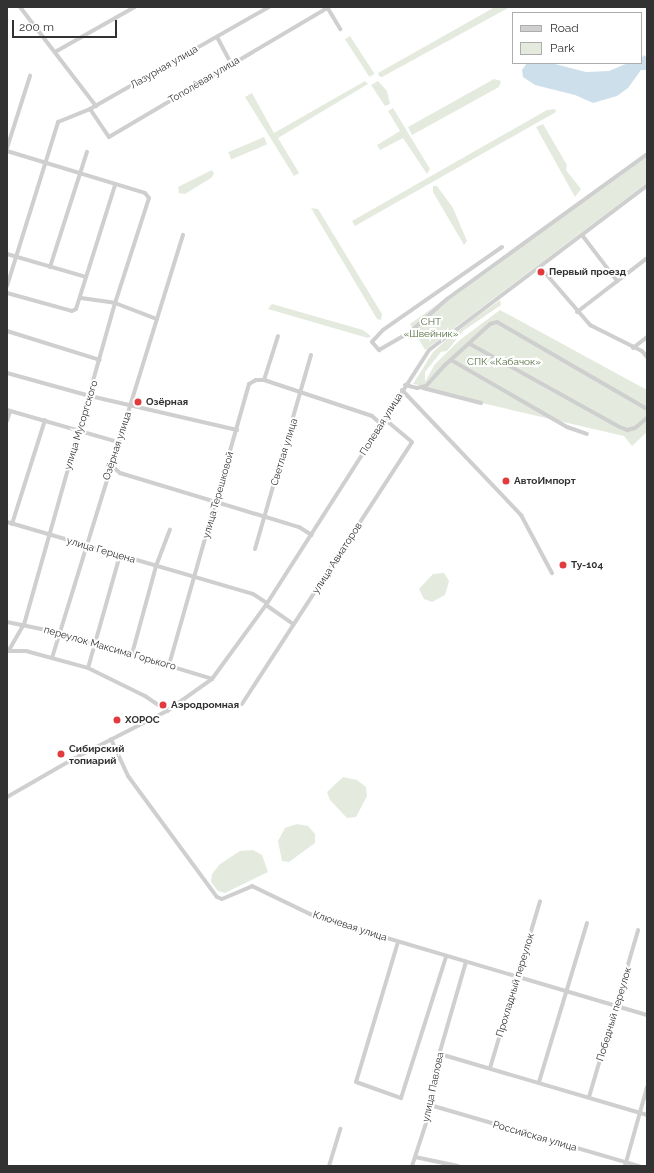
<!DOCTYPE html>
<meta charset="utf-8">
<style>
body{margin:0}
#map{position:relative;width:654px;height:1173px;overflow:hidden;background:#fff;font-family:Raleway,sans-serif}
div>[style]{position:absolute}
[style*='--x']{left:calc(var(--x)*1px);top:calc(var(--y)*1px);width:calc(var(--w)*1px);rotate:calc(var(--a)*1deg)}
.green>*{inset:0;background:#e4ebde;transform-origin:0 0}
.water>*{inset:0;background:#cedfec}
.minor>*{height:4px;margin:-2px;padding:0 2px;transform-origin:2px;border-radius:2px;background:#cfcfcf}
.dots>*{width:11px;height:11px;translate:-50% -50%;box-sizing:border-box;border:2px solid #fff;border-radius:50%}
span{translate:-50% -50%;white-space:nowrap;text-align:center;line-height:1.15;-webkit-text-stroke:4px #fff;paint-order:stroke}
.street-label{font-size:10px;color:#323232}
.poi-label{font-size:10px;color:#323232;font-weight:700}
.left{translate:0 -50%;text-align:left}
.park-label{font-size:10px;color:#526d3f}
.frame{position:absolute;inset:0;border:8px solid #323232;pointer-events:none}
.legend{position:absolute;left:512px;top:12px;width:130px;height:52px;box-sizing:border-box;background:#fff;border:1px solid #adadad;margin:0;padding:5px 7px;list-style:none;font-size:12px;color:#323232}
.legend li{display:flex;align-items:center;gap:8px;height:20px}
.legend b{width:20px;border:1px solid #adadad}
.scale{position:absolute;left:12px;top:20px;width:105px;height:18px;box-sizing:border-box;border:2px solid #323232;border-top:0;padding-left:5px;font-size:12px;line-height:14px;white-space:nowrap;color:#323232;-webkit-text-stroke:3px #fff;paint-order:stroke}
</style>
<div id="map">
<div class="green">
<i style="clip-path:polygon(495px 7px,510px 7px,382px 77px,379px 76px,378px 73px)"></i>
<i style="left:350px;top:36px;width:45px;height:6px;rotate:57deg"></i>
<i style="clip-path:polygon(494px 79px,501px 81px,499px 87px,412px 135px,408px 127px)"></i>
<i style="clip-path:polygon(365px 81px,368px 84px,278px 138px,299px 173px,294px 176px,245px 97px,252px 93px,274px 133px)"></i>
<i style="clip-path:polygon(378px 81px,387px 91px,390px 104px,385px 106px,371px 85px)"></i>
<i style="clip-path:polygon(393px 108px,430px 169px,427px 174px,403px 138px,380px 150px,377px 145px,400px 131px,388px 111px)"></i>
<i style="clip-path:polygon(555px 109px,556px 112px,355px 226px,352px 221px,547px 110px)"></i>
<i style="clip-path:polygon(543px 124px,567px 165px,566px 170px,581px 189px,575px 197px,536px 127px)"></i>
<i style="left:264px;top:137px;width:8px;height:39px;rotate:67deg"></i>
<i style="clip-path:polygon(647px 154px,647px 183px,425px 350px,410px 324px)"></i>
<i style="clip-path:polygon(212px 170px,214px 174px,211px 178px,185px 194px,179px 193px,178px 187px)"></i>
<i style="clip-path:polygon(433px 186px,437px 186px,453px 208px,467px 241px,464px 245px,433px 192px)"></i>
<i style="clip-path:polygon(311px 208px,318px 209px,382px 314px,381px 320px,377px 319px)"></i>
<i style="clip-path:polygon(500px 300px,501px 305px,463px 331px,447px 351px,441px 352px,425px 372px,425px 382px,435px 364px,461px 339px,500px 310px,647px 390px,647px 432px,632px 446px,624px 436px,421px 389px,423px 386px,413px 384px,433px 352px,455px 332px)"></i>
<i style="clip-path:polygon(272px 304px,363px 330px,371px 336px,368px 338px,268px 309px)"></i>
<i style="clip-path:polygon(444px 573px,449px 581px,445px 595px,432px 602px,424px 599px,419px 589px,433px 574px)"></i>
<i style="clip-path:polygon(343px 777px,357px 780px,366px 787px,367px 796px,356px 817px,347px 818px,330px 800px,327px 792px)"></i>
<i style="clip-path:polygon(297px 824px,308px 826px,315px 834px,315px 843px,289px 862px,282px 861px,278px 841px,285px 828px)"></i>
<i style="clip-path:polygon(253px 850px,262px 855px,268px 872px,225px 893px,218px 891px,211px 882px,212px 874px,220px 864px,240px 851px)"></i>
</div>
<div class="water">
<i style="clip-path:polygon(643px 55px,647px 57px,647px 70px,641px 70px,628px 88px,617px 96px,593px 103px,575px 95px,535px 85px,523px 77px,522px 70px,527px 63px,551px 63px,586px 72px,609px 71px,628px 63px,641px 63px)"></i>
</div>
<div class="minor">
<i style="--x:20;--y:7;--w:125;--a:52.5"></i>
<i style="--x:327;--y:7;--w:26;--a:59"></i>
<i style="--x:217;--y:37;--w:30;--a:62"></i>
<i style="--x:55;--y:52;--w:92;--a:-29.4"></i>
<i style="--x:90;--y:109;--w:34;--a:56"></i>
<i style="--x:109;--y:137;--w:256;--a:-30.6"></i>
<i style="--x:7;--y:148;--w:76;--a:-72.3"></i>
<i style="--x:7;--y:151;--w:144;--a:16.9"></i>
<i style="--x:145;--y:193;--w:6;--a:51"></i>
<i style="--x:149;--y:198;--w:110;--a:107.9"></i>
<i style="--x:115;--y:303;--w:334;--a:105.8"></i>
<i style="--x:24;--y:624;--w:30;--a:120"></i>
<i style="--x:582;--y:235;--w:58;--a:52.7"></i>
<i style="--x:502;--y:247;--w:145;--a:145.1"></i>
<i style="--x:383;--y:330;--w:16;--a:133"></i>
<i style="--x:372;--y:342;--w:11;--a:49"></i>
<i style="--x:379;--y:350;--w:34;--a:-30"></i>
<i style="--x:409;--y:333;--w:51;--a:-41.8"></i>
<i style="--x:447;--y:299;--w:247;--a:-35.9"></i>
<i style="--x:7;--y:254;--w:82;--a:16.2"></i>
<i style="--x:50;--y:267;--w:121;--a:-72.2"></i>
<i style="--x:540;--y:267;--w:77;--a:49.2"></i>
<i style="--x:590;--y:325;--w:58;--a:26.6"></i>
<i style="--x:642;--y:351;--w:8;--a:50"></i>
<i style="--x:7;--y:286;--w:172;--a:-72.7"></i>
<i style="--x:58;--y:122;--w:35;--a:-22"></i>
<i style="--x:90;--y:109;--w:206;--a:-29.7"></i>
<i style="--x:7;--y:293;--w:67;--a:15.5"></i>
<i style="--x:72;--y:311;--w:4;--a:-27"></i>
<i style="--x:76;--y:309;--w:130;--a:-72.5"></i>
<i style="--x:81;--y:298;--w:34;--a:8"></i>
<i style="--x:115;--y:303;--w:45;--a:20.9"></i>
<i style="--x:577;--y:312;--w:88;--a:-37.6"></i>
<i style="--x:7;--y:331;--w:97;--a:17.3"></i>
<i style="--x:470;--y:344;--w:171;--a:29"></i>
<i style="--x:620;--y:427;--w:8;--a:23"></i>
<i style="--x:627;--y:430;--w:8;--a:-14"></i>
<i style="--x:635;--y:428;--w:16;--a:-40"></i>
<i style="--x:633;--y:348;--w:18;--a:-38"></i>
<i style="--x:451;--y:360;--w:134;--a:30"></i>
<i style="--x:567;--y:427;--w:21;--a:19"></i>
<i style="--x:7;--y:373;--w:86;--a:15.5"></i>
<i style="--x:90;--y:396;--w:151;--a:13"></i>
<i style="--x:264;--y:380;--w:114;--a:18.4"></i>
<i style="--x:372;--y:416;--w:12;--a:42"></i>
<i style="--x:405;--y:385;--w:12;--a:14"></i>
<i style="--x:417;--y:388;--w:9;--a:-13"></i>
<i style="--x:426;--y:386;--w:27;--a:-48"></i>
<i style="--x:444;--y:366;--w:62;--a:-42.4"></i>
<i style="--x:490;--y:324;--w:7;--a:-16"></i>
<i style="--x:497;--y:322;--w:173;--a:30.1"></i>
<i style="--x:423;--y:388;--w:60;--a:14.5"></i>
<i style="--x:402;--y:390;--w:173;--a:46.4"></i>
<i style="--x:521;--y:515;--w:66;--a:61.9"></i>
<i style="--x:7;--y:410;--w:116;--a:16.1"></i>
<i style="--x:7;--y:421;--w:10;--a:-73"></i>
<i style="--x:111;--y:465;--w:12;--a:42"></i>
<i style="--x:120;--y:473;--w:187;--a:16.8"></i>
<i style="--x:299;--y:527;--w:15;--a:32"></i>
<i style="--x:7;--y:522;--w:256;--a:16.3"></i>
<i style="--x:253;--y:594;--w:17;--a:33"></i>
<i style="--x:12;--y:524;--w:109;--a:-72.4"></i>
<i style="--x:255;--y:549;--w:202;--a:-73.9"></i>
<i style="--x:266;--y:605;--w:32;--a:35"></i>
<i style="--x:7;--y:622;--w:55;--a:11.5"></i>
<i style="--x:61;--y:633;--w:158;--a:16.9"></i>
<i style="--x:7;--y:651;--w:19;--a:0"></i>
<i style="--x:26;--y:651;--w:64;--a:15.3"></i>
<i style="--x:88;--y:668;--w:64;--a:26.2"></i>
<i style="--x:145;--y:696;--w:27;--a:34"></i>
<i style="--x:132;--y:654;--w:91;--a:-74.7"></i>
<i style="--x:156;--y:566;--w:39;--a:-69"></i>
<i style="--x:52;--y:658;--w:443;--a:-72.8"></i>
<i style="--x:169;--y:665;--w:292;--a:-74.1"></i>
<i style="--x:249;--y:384;--w:8;--a:-30"></i>
<i style="--x:256;--y:380;--w:8;--a:0"></i>
<i style="--x:264;--y:380;--w:46;--a:-72.3"></i>
<i style="--x:88;--y:668;--w:117;--a:-74.2"></i>
<i style="--x:242;--y:704;--w:312;--a:-57"></i>
<i style="--x:412;--y:442;--w:35;--a:-140"></i>
<i style="--x:111;--y:739;--w:41;--a:65.3"></i>
<i style="--x:128;--y:776;--w:150;--a:53.7"></i>
<i style="--x:217;--y:897;--w:5;--a:22"></i>
<i style="--x:222;--y:899;--w:33;--a:-23"></i>
<i style="--x:252;--y:886;--w:71;--a:25.8"></i>
<i style="--x:316;--y:917;--w:345;--a:16.5"></i>
<i style="--x:7;--y:797;--w:76;--a:-29.9"></i>
<i style="--x:73;--y:759;--w:106;--a:-27.1"></i>
<i style="--x:167;--y:711;--w:55;--a:-35.4"></i>
<i style="--x:212;--y:679;--w:92;--a:-53.9"></i>
<i style="--x:266;--y:605;--w:303;--a:-57.4"></i>
<i style="--x:429;--y:350;--w:273;--a:-37"></i>
<i style="--x:398;--y:942;--w:146;--a:106.7"></i>
<i style="--x:356;--y:1082;--w:48;--a:19.6"></i>
<i style="--x:401;--y:1098;--w:148;--a:-72.3"></i>
<i style="--x:440;--y:1054;--w:216;--a:16.4"></i>
<i style="--x:490;--y:1068;--w:174;--a:-73.3"></i>
<i style="--x:539;--y:1082;--w:166;--a:-73.2"></i>
<i style="--x:589;--y:1097;--w:174;--a:-73.6"></i>
<i style="--x:430;--y:1105;--w:218;--a:16.3"></i>
<i style="--x:415;--y:1157;--w:44;--a:11.8"></i>
<i style="--x:329;--y:1166;--w:39;--a:-73"></i>
<i style="--x:412;--y:1166;--w:52;--a:-71.9"></i>
<i style="--x:428;--y:1117;--w:37;--a:-79"></i>
<i style="--x:435;--y:1081;--w:9;--a:-96"></i>
<i style="--x:434;--y:1072;--w:115;--a:-73.8"></i>
<i style="--x:625;--y:1166;--w:82;--a:-74.4"></i>
</div>
<div class="dots">
<i style="left:541px;top:272px;background:#e13b3e"></i>
<i style="left:138px;top:402px;background:#e13b3e"></i>
<i style="left:506px;top:481px;background:#e13b3e"></i>
<i style="left:563px;top:565px;background:#e13b3e"></i>
<i style="left:163px;top:705px;background:#e13b3e"></i>
<i style="left:117px;top:720px;background:#e13b3e"></i>
<i style="left:61px;top:754px;background:#e13b3e"></i>
</div>
<div class="street-label">
<span style="left:164px;top:67px;rotate:-30deg">Лазурная улица</span>
<span style="left:204px;top:80px;rotate:-31deg">Тополёвая улица</span>
<span style="left:381px;top:424px;rotate:-58deg">Полевая улица</span>
<span style="left:81px;top:425px;rotate:-73deg">улица Мусоргского</span>
<span style="left:117px;top:446px;rotate:-72deg">Озёрная улица</span>
<span style="left:284px;top:452px;rotate:-73deg">Светлая улица</span>
<span style="left:218px;top:495px;rotate:-74deg">улица Терешковой</span>
<span style="left:101px;top:550px;rotate:16deg">улица Герцена</span>
<span style="left:337px;top:558px;rotate:-57deg">улица Авиаторов</span>
<span style="left:110px;top:648px;rotate:16deg">переулок Максима Горького</span>
<span style="left:350px;top:926px;rotate:18deg">Ключевая улица</span>
<span style="left:515px;top:985px;rotate:-73deg">Прохладный переулок</span>
<span style="left:614px;top:1014px;rotate:-73deg">Победный переулок</span>
<span style="left:433px;top:1087px;rotate:-78deg">улица Павлова</span>
<span style="left:535px;top:1136px;rotate:16deg">Российская улица</span>
</div>
<div class="poi-label">
<span class="left" style="left:549px;top:272px">Первый проезд</span>
<span class="left" style="left:146px;top:402px">Озёрная</span>
<span class="left" style="left:514px;top:481px">АвтоИмпорт</span>
<span class="left" style="left:571px;top:565px">Ту-104</span>
<span class="left" style="left:171px;top:705px">Аэродромная</span>
<span class="left" style="left:125px;top:720px">ХОРОС</span>
<span class="left" style="left:69px;top:754px">Сибирский<br>топиарий</span>
</div>
<div class="park-label">
<span style="left:431px;top:327px">СНТ<br>«Швейник»</span>
<span style="left:504px;top:362px">СПК «Кабачок»</span>
</div>
<div class="frame"></div>
<ul class="legend">
<li><b style="height:5px;background:#cfcfcf"></b>Road</li>
<li><b style="height:11px;background:#e4ebde"></b>Park</li>
</ul>
<div class="scale">200 m</div>
</div>
